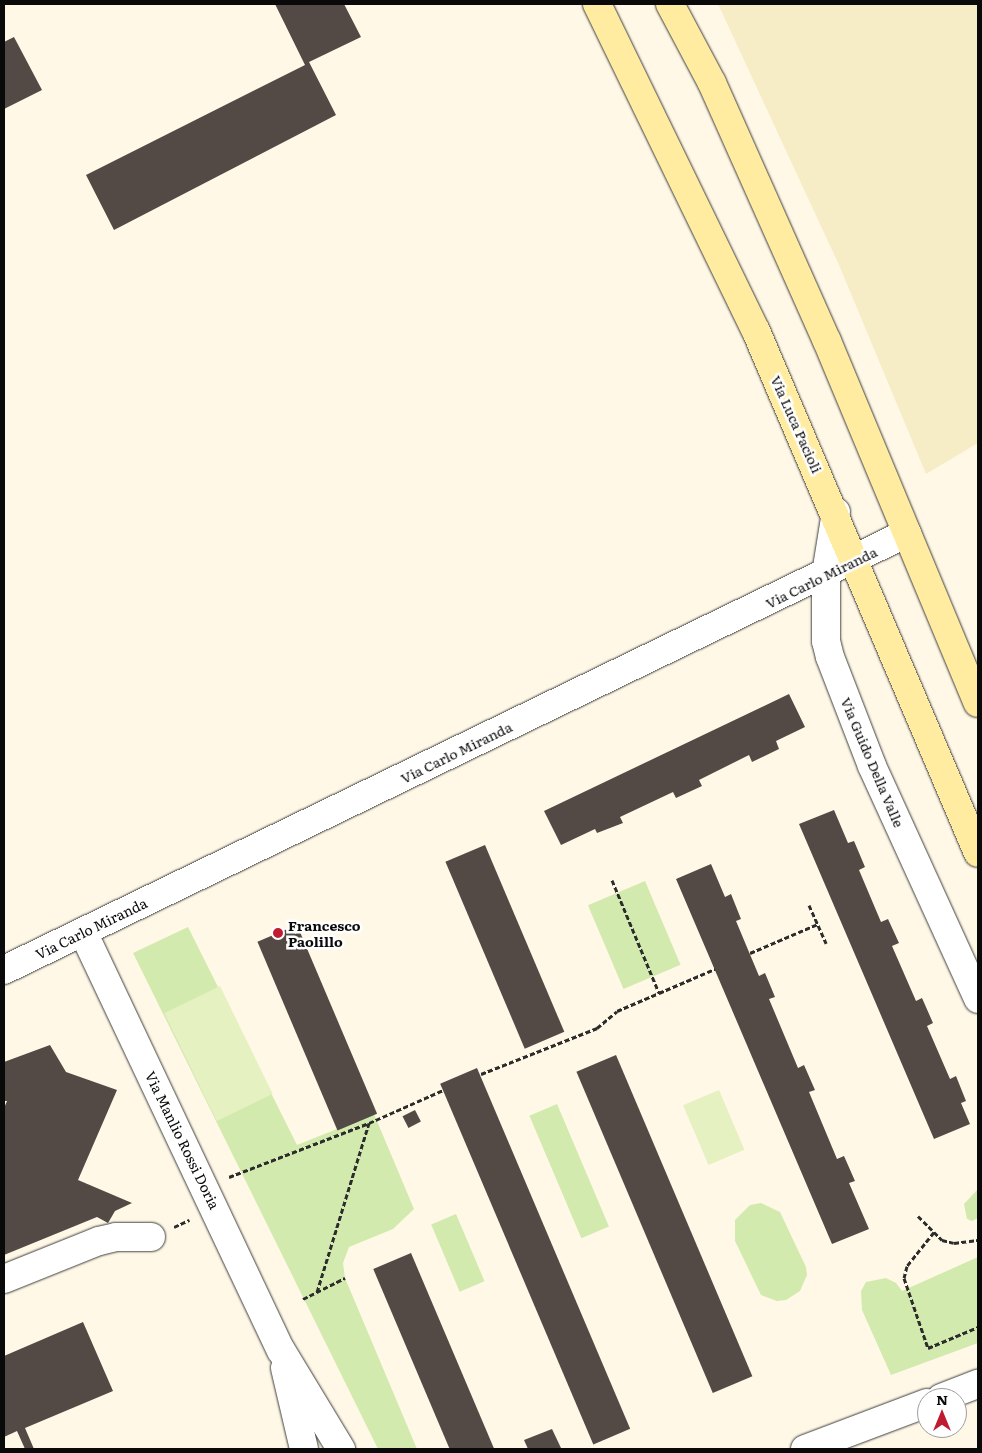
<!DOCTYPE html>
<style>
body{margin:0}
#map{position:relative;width:982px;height:1453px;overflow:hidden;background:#fff8e6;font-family:Literata,serif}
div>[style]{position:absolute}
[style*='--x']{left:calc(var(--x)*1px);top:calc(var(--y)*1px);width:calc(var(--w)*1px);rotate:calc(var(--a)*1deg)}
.farmland>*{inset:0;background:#f6edc6}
.green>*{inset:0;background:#d3eaaf;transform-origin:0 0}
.pitch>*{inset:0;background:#e5f1c1;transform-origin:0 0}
.building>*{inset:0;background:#534a46;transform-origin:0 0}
.path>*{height:3px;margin-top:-1.5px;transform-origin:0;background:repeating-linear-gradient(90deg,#2c2c2c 0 5px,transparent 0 7.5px)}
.roads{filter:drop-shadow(0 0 1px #3d3d3d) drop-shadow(0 0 1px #3d3d3d)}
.minor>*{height:28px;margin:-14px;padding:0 14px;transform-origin:14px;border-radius:14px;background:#fff}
.secondary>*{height:28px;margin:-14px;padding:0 14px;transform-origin:14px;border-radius:14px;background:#ffeca1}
.dots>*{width:14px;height:14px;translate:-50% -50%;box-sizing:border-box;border:2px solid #fff;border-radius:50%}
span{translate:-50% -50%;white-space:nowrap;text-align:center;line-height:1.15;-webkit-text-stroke:5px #fff;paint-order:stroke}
.street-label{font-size:14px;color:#0a0a0a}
.poi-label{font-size:14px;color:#0a0a0a;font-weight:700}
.left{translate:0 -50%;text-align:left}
.frame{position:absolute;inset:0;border:5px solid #0a0a0a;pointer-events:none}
.north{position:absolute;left:917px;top:1388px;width:50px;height:50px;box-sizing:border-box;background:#fff;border:1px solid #9d9d9d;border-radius:50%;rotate:0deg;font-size:14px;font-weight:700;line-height:20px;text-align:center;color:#0a0a0a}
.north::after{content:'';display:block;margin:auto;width:18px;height:22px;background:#bf1c32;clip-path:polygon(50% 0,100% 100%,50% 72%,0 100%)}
</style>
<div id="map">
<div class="farmland">
<i style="clip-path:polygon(718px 4px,978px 4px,978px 443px,926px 474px,839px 265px)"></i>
</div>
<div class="green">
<i style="left:645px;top:881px;width:91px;height:62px;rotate:67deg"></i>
<i style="clip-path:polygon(188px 927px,297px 1145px,374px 1114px,414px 1209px,393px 1229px,349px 1247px,343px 1263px,345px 1278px,417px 1449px,378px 1449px,133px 953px)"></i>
<i style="left:557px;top:1104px;width:133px;height:30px;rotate:67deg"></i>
<i style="clip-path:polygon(978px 1189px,978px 1218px,972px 1221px,967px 1219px,964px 1204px)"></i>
<i style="clip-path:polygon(761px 1203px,780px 1212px,806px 1267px,807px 1275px,800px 1291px,786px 1300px,777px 1301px,761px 1295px,735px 1241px,735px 1220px,750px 1205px)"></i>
<i style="left:456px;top:1214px;width:73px;height:27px;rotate:67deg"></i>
<i style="clip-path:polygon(978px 1257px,978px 1343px,891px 1375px,862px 1310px,861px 1291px,866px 1282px,886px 1278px,896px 1283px,902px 1291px)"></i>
</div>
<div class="pitch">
<i style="left:220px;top:986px;width:120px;height:62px;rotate:64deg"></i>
<i style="left:719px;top:1090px;width:65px;height:39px;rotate:67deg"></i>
</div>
<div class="building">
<i style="clip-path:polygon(275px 4px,344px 4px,361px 37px,309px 62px,336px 115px,114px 230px,86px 175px,305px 65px)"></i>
<i style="clip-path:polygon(14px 37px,42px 90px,4px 109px,4px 42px)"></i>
<i style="clip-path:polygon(789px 694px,805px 727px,776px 741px,779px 749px,752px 762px,749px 755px,699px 780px,702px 786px,676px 798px,673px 792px,620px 817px,623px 823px,597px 833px,595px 829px,561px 845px,544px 811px)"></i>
<i style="clip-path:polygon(834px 810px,848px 843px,854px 841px,865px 867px,859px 870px,881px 922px,888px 919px,899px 943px,892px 946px,916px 1001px,922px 998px,933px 1023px,927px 1026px,950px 1079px,956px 1076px,966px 1101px,961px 1103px,970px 1124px,934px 1139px,799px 824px)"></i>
<i style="left:485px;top:845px;width:203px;height:43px;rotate:67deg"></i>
<i style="clip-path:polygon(711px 864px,725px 897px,731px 894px,741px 919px,736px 921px,759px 976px,765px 973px,775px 997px,769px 999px,798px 1068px,804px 1065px,815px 1090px,809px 1092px,837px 1159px,844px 1156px,855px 1181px,849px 1183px,869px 1229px,832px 1244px,676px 879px)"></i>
<i style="left:297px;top:925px;width:205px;height:43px;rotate:67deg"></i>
<i style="clip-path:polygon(50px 1045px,66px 1072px,117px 1090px,78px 1180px,132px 1203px,115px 1211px,108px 1223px,97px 1217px,4px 1255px,4px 1108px,7px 1101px,4px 1101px,4px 1062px)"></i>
<i style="left:616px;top:1055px;width:349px;height:43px;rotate:67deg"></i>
<i style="left:477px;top:1068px;width:392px;height:40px;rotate:67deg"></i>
<i style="left:415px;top:1110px;width:13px;height:14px;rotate:63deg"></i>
<i style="left:411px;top:1253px;width:213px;height:41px;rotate:67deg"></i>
<i style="clip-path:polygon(83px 1322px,113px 1391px,25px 1428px,34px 1449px,25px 1449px,17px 1431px,4px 1437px,4px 1356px)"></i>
<i style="clip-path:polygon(552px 1429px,561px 1448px,528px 1449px,524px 1440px)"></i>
</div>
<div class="path">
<i style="--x:612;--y:880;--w:122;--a:67.4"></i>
<i style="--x:659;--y:993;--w:61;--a:-23.2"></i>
<i style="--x:809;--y:905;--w:42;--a:65.9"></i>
<i style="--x:750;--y:953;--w:74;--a:-23.1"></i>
<i style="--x:481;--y:1074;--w:125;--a:-21.6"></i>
<i style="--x:597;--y:1028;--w:26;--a:-40"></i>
<i style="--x:617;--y:1011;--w:46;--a:-23.2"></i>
<i style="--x:229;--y:1177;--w:150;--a:-21.1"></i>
<i style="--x:369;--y:1123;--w:81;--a:-24"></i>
<i style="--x:918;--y:1216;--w:34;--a:45"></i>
<i style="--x:942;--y:1240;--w:12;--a:14"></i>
<i style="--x:954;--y:1243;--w:24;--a:-7"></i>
<i style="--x:174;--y:1227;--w:17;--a:-25"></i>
<i style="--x:934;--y:1232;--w:43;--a:128.5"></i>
<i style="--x:907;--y:1266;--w:12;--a:104"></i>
<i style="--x:904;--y:1278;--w:74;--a:71.1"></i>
<i style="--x:928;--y:1348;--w:54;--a:-22.8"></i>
<i style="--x:317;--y:1292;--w:177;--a:-72.9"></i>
<i style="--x:303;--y:1299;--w:47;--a:-26.6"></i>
</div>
<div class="roads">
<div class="minor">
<i style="--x:836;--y:512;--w:63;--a:99.2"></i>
<i style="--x:826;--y:574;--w:67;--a:90"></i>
<i style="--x:826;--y:641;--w:16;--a:76"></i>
<i style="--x:830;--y:657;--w:117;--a:68.9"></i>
<i style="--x:872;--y:766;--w:256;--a:65.5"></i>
<i style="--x:83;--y:932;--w:463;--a:64.7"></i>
<i style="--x:281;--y:1350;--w:116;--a:58.8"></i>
<i style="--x:4;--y:970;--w:1003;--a:-25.82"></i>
<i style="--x:4;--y:1279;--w:102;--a:-21.8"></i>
<i style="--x:99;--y:1241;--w:17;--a:-13"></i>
<i style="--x:116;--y:1237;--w:35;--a:0"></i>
<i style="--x:285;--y:1368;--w:83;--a:76.8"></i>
<i style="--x:941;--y:1398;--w:40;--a:-21"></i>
<i style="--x:805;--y:1449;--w:130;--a:-20.7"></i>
</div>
<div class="secondary">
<i style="--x:597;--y:4;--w:364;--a:64.1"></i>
<i style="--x:756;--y:331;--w:567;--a:66.96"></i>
<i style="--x:670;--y:4;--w:89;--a:62"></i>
<i style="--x:712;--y:83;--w:282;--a:66"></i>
<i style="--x:827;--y:341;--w:392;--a:67.4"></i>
</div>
</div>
<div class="dots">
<i style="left:278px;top:933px;background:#bf1c32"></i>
</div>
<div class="street-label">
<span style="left:797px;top:424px;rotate:66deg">Via Luca Pacioli</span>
<span style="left:821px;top:577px;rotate:-26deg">Via Carlo Miranda</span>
<span style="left:456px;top:752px;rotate:-26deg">Via Carlo Miranda</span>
<span style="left:873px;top:762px;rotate:67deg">Via Guido Della Valle</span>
<span style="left:91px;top:928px;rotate:-26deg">Via Carlo Miranda</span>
<span style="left:183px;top:1140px;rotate:64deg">Via Manlio Rossi Doria</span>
</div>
<div class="poi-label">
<span class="left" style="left:288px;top:933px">Francesco<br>Paolillo</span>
</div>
<div class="frame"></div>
<div class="north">N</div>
</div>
